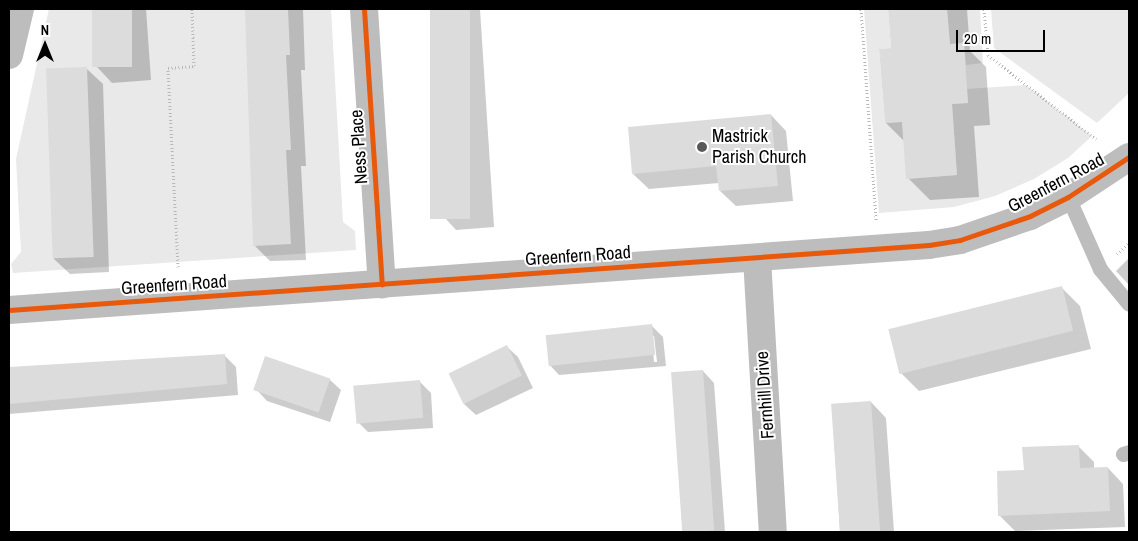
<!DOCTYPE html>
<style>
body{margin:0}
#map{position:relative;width:1138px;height:541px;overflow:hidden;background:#fff;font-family:"Archivo Narrow",sans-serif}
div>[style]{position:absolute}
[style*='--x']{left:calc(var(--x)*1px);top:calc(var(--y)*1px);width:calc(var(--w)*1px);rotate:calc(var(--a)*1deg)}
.green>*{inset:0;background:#e9e9e9}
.shadow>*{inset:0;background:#0003}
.building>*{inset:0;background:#dcdcdc;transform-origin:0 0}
.path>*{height:3px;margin-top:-1.5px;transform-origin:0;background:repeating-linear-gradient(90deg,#b8b8b8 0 1px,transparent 0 3.5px)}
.service>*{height:15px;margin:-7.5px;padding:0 7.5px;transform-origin:7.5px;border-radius:7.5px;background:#bdbdbd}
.minor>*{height:28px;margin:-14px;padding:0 14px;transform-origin:14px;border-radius:14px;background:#bdbdbd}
.cycleway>*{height:5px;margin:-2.5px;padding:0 2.5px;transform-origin:2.5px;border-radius:2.5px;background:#e8590c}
.dots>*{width:14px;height:14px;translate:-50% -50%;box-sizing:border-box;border:2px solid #fff;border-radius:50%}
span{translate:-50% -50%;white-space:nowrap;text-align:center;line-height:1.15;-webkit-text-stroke:4px #fff;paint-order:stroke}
.poi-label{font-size:18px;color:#000}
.left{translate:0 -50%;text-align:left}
.street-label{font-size:18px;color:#000}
.frame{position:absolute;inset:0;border:10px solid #000;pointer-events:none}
.north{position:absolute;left:20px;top:20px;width:50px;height:50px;-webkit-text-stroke:4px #fff;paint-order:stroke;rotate:0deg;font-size:14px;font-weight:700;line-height:20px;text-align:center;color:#000}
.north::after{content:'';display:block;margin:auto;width:18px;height:22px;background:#000;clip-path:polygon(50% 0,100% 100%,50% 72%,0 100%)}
.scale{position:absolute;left:956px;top:30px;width:89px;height:22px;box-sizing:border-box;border:2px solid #000;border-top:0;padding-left:6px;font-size:15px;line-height:18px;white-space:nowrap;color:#000;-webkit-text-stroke:4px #fff;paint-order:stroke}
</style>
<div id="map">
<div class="green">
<i style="clip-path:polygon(49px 9px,331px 9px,343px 222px,355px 231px,356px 250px,13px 273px,11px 264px,21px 252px,16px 159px)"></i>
<i style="clip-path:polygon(864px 9px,888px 9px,891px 48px,879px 49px,885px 123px,902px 122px,907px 179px,957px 175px,952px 104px,968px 103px,967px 89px,1026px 85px,1092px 136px,1068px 158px,1034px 179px,995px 196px,954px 207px,879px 213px)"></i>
<i style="clip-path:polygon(947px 9px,980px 9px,983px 63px,966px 65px,964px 43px,950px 44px)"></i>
<i style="clip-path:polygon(991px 9px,1129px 9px,1129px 93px,1097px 123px,994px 48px)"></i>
</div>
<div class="shadow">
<i style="clip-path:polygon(94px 9px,146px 9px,151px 80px,112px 83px,97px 67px)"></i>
<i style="clip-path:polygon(246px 9px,303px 9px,305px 70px,301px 70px,306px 166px,301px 166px,306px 260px,270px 261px,255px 246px)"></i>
<i style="clip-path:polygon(431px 9px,480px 9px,494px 227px,456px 230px,445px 218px)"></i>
<i style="clip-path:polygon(889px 9px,967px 9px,970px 51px,986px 67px,990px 125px,974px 126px,979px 197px,930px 200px,908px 178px,905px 142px,886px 123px,892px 49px)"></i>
<i style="clip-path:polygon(87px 69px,103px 84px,109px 272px,70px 274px,54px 259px)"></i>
<i style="clip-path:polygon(771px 115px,786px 131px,793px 201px,736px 206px,720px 191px,719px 183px,649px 189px,633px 174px)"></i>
<i style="clip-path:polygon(1129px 258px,1129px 285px,1116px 271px)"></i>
<i style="clip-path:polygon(1061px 287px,1080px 306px,1091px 349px,919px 391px,900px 372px)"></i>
<i style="clip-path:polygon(evenodd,652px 326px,663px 337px,666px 366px,559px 375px,548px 363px,652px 326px,652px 336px,654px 336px,657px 362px,654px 362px,652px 336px)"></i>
<i style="clip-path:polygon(506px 346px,518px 357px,533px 388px,476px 415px,464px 404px)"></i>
<i style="clip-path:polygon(224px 355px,236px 367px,238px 395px,9px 414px,9px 369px)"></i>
<i style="clip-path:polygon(703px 371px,714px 383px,725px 532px,685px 532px,672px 374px)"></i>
<i style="clip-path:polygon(329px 379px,341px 390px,330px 422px,267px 401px,256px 389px)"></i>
<i style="clip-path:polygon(420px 382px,431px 393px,433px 428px,368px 432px,357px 421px)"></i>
<i style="clip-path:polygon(871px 402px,886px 418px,894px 532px,840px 532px,832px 405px)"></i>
<i style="clip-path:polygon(1078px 446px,1094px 462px,1094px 468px,1108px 468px,1123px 484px,1125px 527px,1015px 531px,999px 515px,1025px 471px)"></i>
</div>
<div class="building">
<i style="left:92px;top:9px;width:40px;height:58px"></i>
<i style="clip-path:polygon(245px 9px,288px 9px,290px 55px,286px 55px,291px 150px,286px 150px,291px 244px,253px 246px)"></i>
<i style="left:430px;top:9px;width:40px;height:210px"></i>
<i style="clip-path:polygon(888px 9px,947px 9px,950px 44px,964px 43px,968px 103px,952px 104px,957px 175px,906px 179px,902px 122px,885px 123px,879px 49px,891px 48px)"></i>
<i style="left:87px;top:67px;width:190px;height:41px;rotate:88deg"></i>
<i style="clip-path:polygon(771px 114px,778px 186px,719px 191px,716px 166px,632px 174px,628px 127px)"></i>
<i style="left:1062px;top:286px;width:46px;height:179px;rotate:76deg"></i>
<i style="left:652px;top:324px;width:31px;height:107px;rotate:84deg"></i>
<i style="left:507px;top:345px;width:34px;height:65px;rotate:64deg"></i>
<i style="clip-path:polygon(225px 354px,227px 384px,9px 404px,9px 367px)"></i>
<i style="left:265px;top:356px;width:69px;height:36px;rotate:19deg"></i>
<i style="left:703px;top:370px;width:161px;height:32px;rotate:86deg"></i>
<i style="left:420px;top:380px;width:38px;height:67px;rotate:85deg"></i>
<i style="left:871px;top:401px;width:131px;height:40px;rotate:86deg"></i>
<i style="clip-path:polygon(1079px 445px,1080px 468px,1108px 467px,1110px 511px,998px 516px,997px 471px,1024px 470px,1022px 447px)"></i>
</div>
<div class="path">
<i style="--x:861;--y:9;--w:212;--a:85.9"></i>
<i style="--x:984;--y:9;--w:46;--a:85"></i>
<i style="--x:988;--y:55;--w:137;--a:37.9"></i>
<i style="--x:1117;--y:254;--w:16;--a:-43"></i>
<i style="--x:178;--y:267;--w:199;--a:-92.9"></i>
<i style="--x:168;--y:68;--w:26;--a:-4"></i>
<i style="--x:194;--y:66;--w:57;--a:-92"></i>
</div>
<div class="service">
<i style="--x:1068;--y:197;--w:79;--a:66"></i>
<i style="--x:1100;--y:269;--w:45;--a:50.4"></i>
<i style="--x:1123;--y:454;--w:6;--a:-18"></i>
</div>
<div class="minor">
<i style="--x:364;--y:9;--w:276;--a:86.3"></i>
<i style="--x:9;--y:55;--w:47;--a:-76.6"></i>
<i style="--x:757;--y:258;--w:274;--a:86.7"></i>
<i style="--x:9;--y:310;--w:922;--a:-4.04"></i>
<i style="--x:929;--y:245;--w:31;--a:-9"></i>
<i style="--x:960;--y:240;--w:74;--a:-18.9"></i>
<i style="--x:1030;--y:216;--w:42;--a:-26.6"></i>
<i style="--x:1068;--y:197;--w:73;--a:-33.3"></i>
</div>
<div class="cycleway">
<i style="--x:364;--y:9;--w:276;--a:86.3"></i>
<i style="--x:9;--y:310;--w:922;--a:-4.04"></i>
<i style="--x:929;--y:245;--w:31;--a:-9"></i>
<i style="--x:960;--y:240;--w:74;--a:-18.9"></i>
<i style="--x:1030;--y:216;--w:42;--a:-26.6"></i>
<i style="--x:1068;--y:197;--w:73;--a:-33.3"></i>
</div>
<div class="dots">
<i style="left:702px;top:147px;background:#595959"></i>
</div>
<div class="poi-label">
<span class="left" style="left:712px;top:147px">Mastrick<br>Parish Church</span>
</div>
<div class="street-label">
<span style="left:359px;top:147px;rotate:-94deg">Ness Place</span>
<span style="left:1056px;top:183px;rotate:-28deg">Greenfern Road</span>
<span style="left:578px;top:256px;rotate:-4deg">Greenfern Road</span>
<span style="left:174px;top:285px;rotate:-4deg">Greenfern Road</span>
<span style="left:765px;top:395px;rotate:-94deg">Fernhill Drive</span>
</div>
<div class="frame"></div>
<div class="north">N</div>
<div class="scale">20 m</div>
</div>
